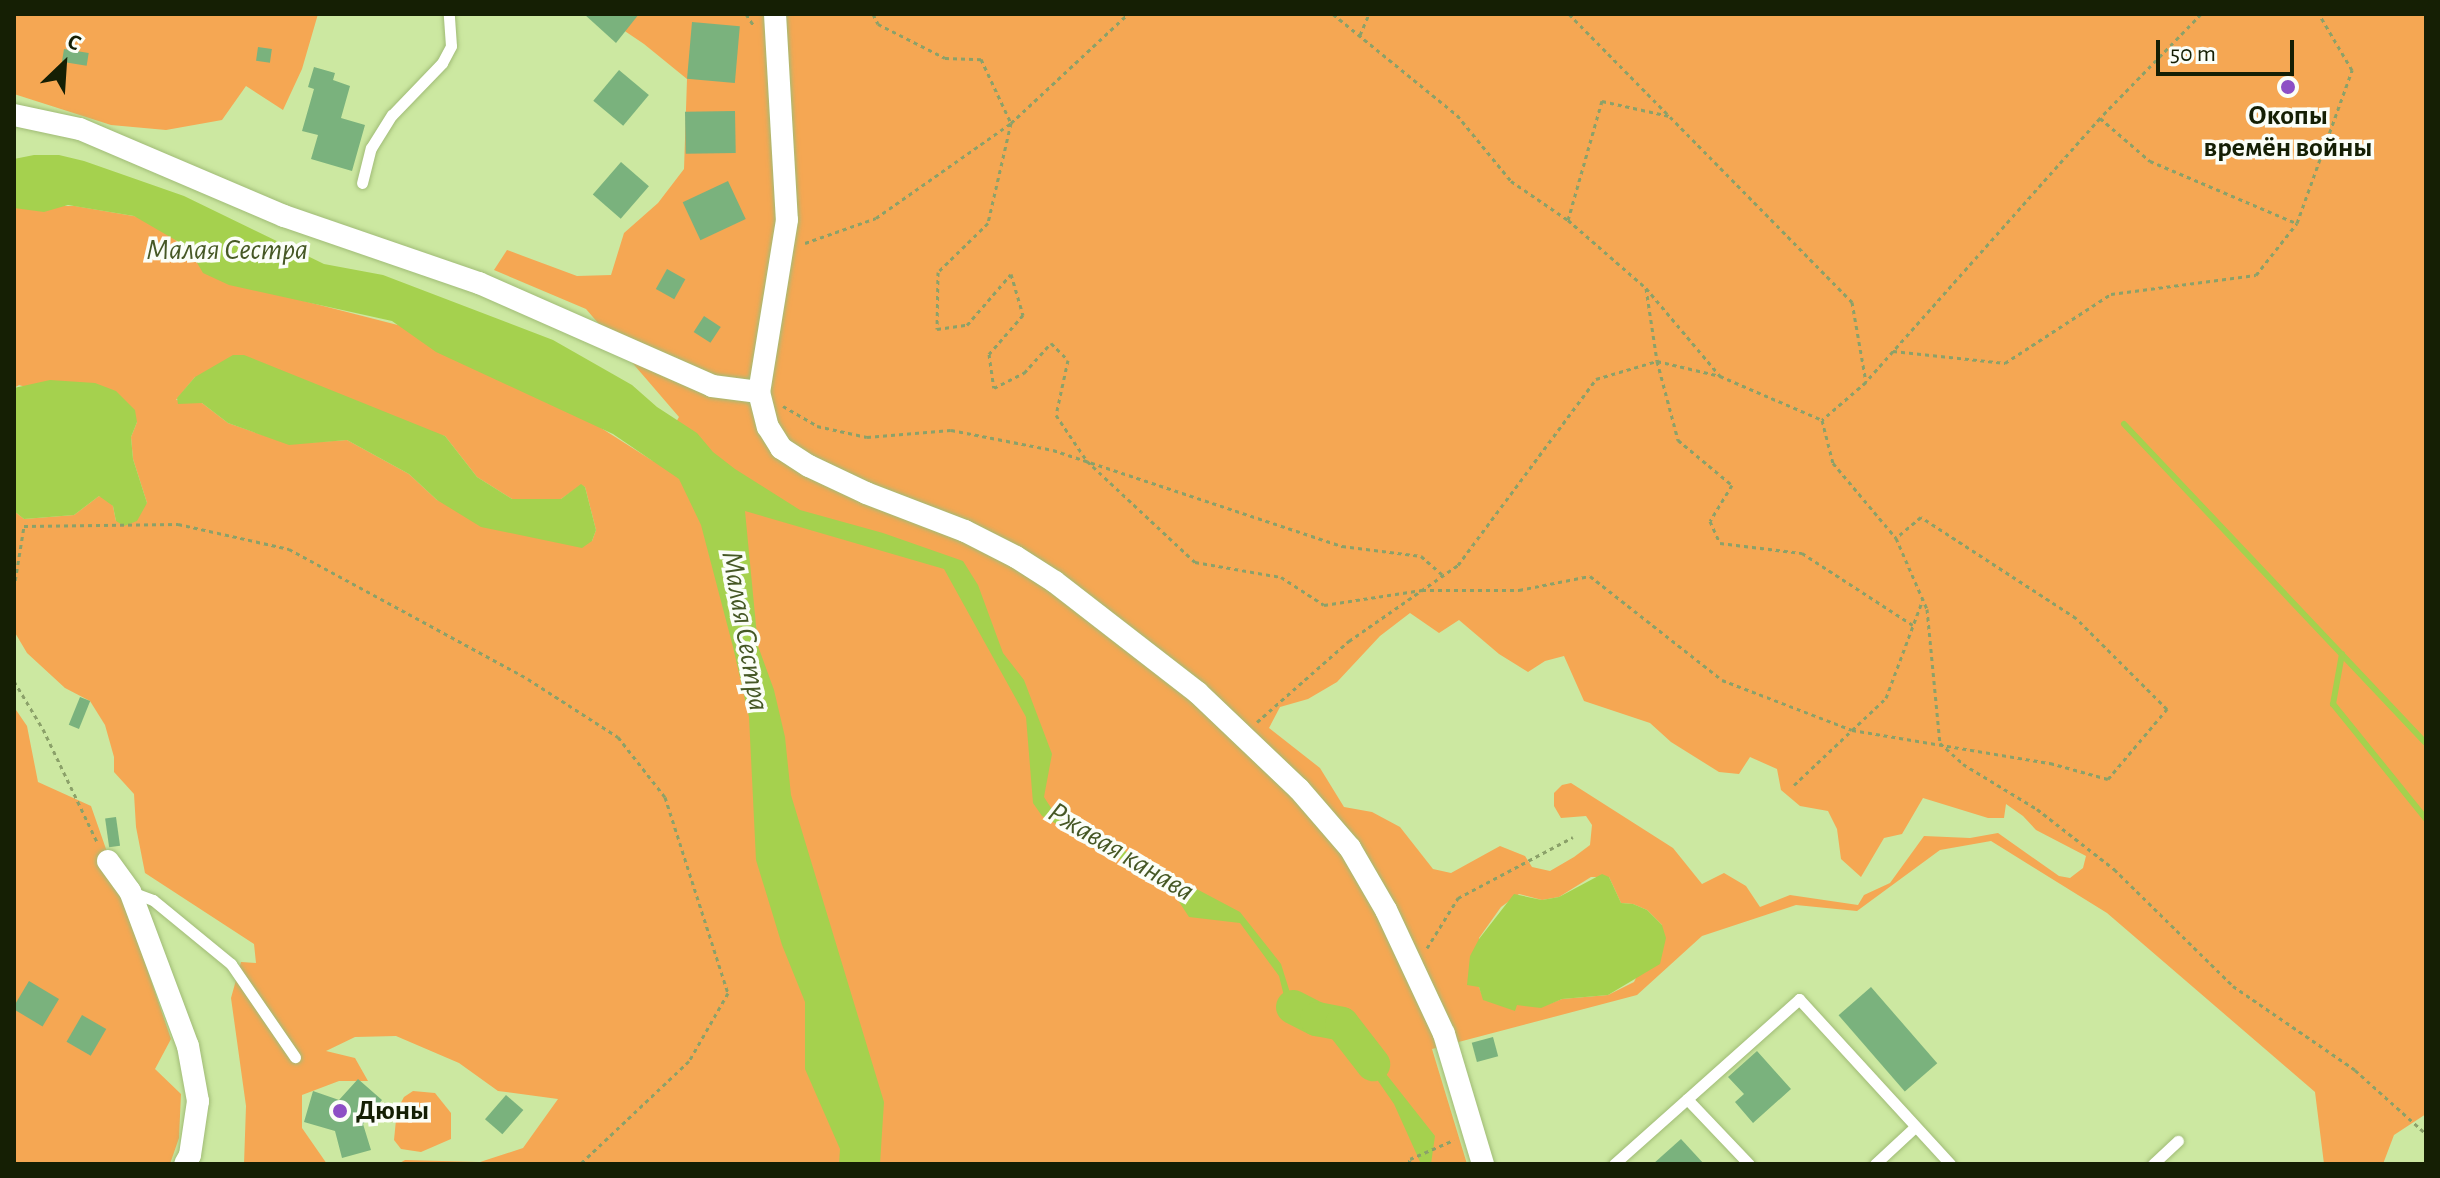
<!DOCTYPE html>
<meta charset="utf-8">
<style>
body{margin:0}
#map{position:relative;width:2440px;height:1178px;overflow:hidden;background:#cce8a1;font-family:"Alegreya Sans",sans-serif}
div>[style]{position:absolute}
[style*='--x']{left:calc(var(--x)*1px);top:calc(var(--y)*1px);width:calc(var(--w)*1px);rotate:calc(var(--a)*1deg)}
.green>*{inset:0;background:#f5a753}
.water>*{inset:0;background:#a5d14e}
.stream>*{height:6px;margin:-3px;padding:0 3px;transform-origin:3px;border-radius:3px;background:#a5d14e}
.river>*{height:34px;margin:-17px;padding:0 17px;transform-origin:17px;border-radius:17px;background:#a5d14e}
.building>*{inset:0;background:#7ab27d;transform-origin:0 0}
.path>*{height:3px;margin-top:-1.5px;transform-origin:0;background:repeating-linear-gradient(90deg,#8ba169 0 4px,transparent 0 8px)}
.roads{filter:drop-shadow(0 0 2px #a0bb76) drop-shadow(0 0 2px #a0bb76)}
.service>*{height:11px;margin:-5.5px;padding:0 5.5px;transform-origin:5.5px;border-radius:5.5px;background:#fff}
.minor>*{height:22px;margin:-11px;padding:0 11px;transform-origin:11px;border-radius:11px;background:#fff}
.dots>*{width:22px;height:22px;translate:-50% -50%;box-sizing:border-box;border:4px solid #fbfef7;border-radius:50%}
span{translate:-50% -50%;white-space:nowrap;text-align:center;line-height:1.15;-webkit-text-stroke:7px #fbfef7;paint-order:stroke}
.poi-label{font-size:28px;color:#151f04;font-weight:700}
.left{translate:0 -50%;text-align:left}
.water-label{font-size:30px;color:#465825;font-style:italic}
.frame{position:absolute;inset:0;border:16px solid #151f04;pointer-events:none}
.north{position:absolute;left:24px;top:24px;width:80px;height:80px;-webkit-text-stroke:6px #fbfef7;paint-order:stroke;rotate:25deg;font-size:22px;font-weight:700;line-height:32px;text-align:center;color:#151f04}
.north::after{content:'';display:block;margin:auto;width:28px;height:36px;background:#151f04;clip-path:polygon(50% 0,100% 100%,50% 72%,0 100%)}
.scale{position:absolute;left:2156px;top:40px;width:138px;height:36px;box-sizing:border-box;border:4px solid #151f04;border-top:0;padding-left:10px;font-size:24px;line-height:28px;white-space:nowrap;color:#151f04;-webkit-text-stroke:6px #fbfef7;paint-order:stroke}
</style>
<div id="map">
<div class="green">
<i style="clip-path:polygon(14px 14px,318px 14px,302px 69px,283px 110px,246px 86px,222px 120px,166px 130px,111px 125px,14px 94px)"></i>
<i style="clip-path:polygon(evenodd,592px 14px,2426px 14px,2426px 1114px,2394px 1135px,2383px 1164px,2324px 1164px,2315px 1092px,2107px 913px,1991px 841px,1940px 850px,1857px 911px,1796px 905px,1702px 936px,1637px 995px,1432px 1049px,1467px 1164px,398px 1164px,405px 1160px,480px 1162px,523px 1148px,558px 1099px,498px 1091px,459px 1063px,396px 1036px,355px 1037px,326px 1051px,355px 1058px,368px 1081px,339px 1081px,302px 1095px,302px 1128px,327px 1164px,244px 1164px,246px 1106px,231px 998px,241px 962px,256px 963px,254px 944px,145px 873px,136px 827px,134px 794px,114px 772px,114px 757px,105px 725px,90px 701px,65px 688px,27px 653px,14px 631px,14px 511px,24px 519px,74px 515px,99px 496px,108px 499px,113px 506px,116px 521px,147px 503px,133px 459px,131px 437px,137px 422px,19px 385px,14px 388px,14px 206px,75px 206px,151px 219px,222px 280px,429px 333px,568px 407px,653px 461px,679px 417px,586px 309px,494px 270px,507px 250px,577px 276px,611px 275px,624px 233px,658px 203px,684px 169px,687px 79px,644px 44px,604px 17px,592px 14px,195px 377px,445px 436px,477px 477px,512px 499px,561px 499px,581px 485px,585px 487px,596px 530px,592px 541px,437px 500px,409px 474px,347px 440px,289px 444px,228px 423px,202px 403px,176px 400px,195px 377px,592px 14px,1410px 613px,1439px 633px,1459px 620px,1499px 654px,1528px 672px,1545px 661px,1564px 656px,1584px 701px,1650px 723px,1671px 742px,1719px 772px,1739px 774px,1750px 757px,1777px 769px,1781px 790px,1800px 806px,1828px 811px,1837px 829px,1841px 859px,1861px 877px,1884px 838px,1902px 834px,1923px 798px,1988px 818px,2004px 818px,2006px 804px,2023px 816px,2036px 830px,2086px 856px,2083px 868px,2070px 878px,2059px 876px,1998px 833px,1970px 838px,1924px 836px,1890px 883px,1864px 895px,1858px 905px,1790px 895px,1760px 907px,1746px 886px,1724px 873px,1702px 884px,1673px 848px,1571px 783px,1562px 785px,1554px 793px,1554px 806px,1561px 818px,1586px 816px,1592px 825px,1590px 845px,1574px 857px,1550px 871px,1532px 867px,1525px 856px,1500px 846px,1451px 873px,1433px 869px,1400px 827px,1372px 812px,1344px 807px,1320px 768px,1269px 728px,1280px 707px,1308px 699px,1337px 682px,1380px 636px,1410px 613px,592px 14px,1591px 877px,1609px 877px,1621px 903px,1633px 904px,1647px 910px,1662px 925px,1634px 982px,1608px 995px,1562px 999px,1541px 1007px,1484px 1000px,1479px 987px,1479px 938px,1501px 907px,1519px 894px,1542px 900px,1559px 897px,1591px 877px)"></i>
<i style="clip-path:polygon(14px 707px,27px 726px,38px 782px,91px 806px,121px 892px,171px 1039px,155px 1069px,181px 1094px,179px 1138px,170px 1164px,14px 1164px)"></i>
<i style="clip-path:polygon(413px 1091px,435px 1093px,451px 1113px,451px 1139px,421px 1152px,401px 1149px,394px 1140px,397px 1110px,404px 1097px)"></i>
</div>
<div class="water">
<i style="clip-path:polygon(34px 155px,59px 155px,84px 161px,184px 196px,324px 264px,383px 275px,553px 340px,632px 385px,657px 407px,697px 433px,713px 452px,735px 469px,800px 510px,883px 533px,963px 561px,978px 585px,1003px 653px,1024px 680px,1052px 754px,1044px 797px,1055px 814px,1240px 912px,1281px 964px,1292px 999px,1353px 1032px,1435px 1136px,1431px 1164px,1421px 1164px,1394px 1104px,1342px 1029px,1287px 1008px,1279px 976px,1240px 923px,1189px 917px,1168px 885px,1042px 816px,1033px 803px,1026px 717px,944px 569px,745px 511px,758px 646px,774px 690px,785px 737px,791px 795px,884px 1102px,880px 1164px,839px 1164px,840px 1149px,805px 1069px,805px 1002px,782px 945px,756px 860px,749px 717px,733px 647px,701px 525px,679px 479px,613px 434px,436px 352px,392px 321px,229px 285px,203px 273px,193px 256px,177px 241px,134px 216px,68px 205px,44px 212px,14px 208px,14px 159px)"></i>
<i style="clip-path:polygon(233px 355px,244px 355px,445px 436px,477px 477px,512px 499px,561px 499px,581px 484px,585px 487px,596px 530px,592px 541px,582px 548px,481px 527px,437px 500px,409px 474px,347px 440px,289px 445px,228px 423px,202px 403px,178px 404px,177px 398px,195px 377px)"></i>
<i style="clip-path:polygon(50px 380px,95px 383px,116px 391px,135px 410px,137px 422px,131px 437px,133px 459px,147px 503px,137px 521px,124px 526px,116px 521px,113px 506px,99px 496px,74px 515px,24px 519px,14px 511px,14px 388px)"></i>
<i style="clip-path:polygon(1602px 874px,1609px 877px,1621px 903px,1633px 904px,1647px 910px,1662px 925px,1666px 938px,1660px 964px,1608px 995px,1562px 999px,1541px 1008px,1517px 1005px,1515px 1011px,1483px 1000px,1479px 987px,1467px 985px,1470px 956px,1479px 939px,1514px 894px,1542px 900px,1559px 897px)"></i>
</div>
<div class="stream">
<i style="--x:2124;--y:424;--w:439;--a:46.6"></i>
<i style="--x:2342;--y:654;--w:51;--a:100.2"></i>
<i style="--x:2333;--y:704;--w:148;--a:51"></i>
</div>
<div class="river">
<i style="--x:1293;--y:1007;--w:27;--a:27"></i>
<i style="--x:1317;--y:1019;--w:25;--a:11"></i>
<i style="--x:1342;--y:1024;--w:51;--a:52.2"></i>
</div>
<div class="building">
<i style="clip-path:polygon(584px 14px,639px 14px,616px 43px)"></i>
<i style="left:692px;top:22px;width:48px;height:57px;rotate:5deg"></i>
<i style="left:258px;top:47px;width:14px;height:14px;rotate:8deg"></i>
<i style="left:64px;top:49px;width:25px;height:13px;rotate:9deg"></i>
<i style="clip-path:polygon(314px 67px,335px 73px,333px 80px,350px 86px,341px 118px,365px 125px,352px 171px,311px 159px,318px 135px,302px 131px,314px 89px,308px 87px)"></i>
<i style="left:619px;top:70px;width:39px;height:40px;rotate:40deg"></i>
<i style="left:735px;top:111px;width:42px;height:50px;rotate:89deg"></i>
<i style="left:621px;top:162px;width:37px;height:43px;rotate:41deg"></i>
<i style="left:728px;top:181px;width:42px;height:50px;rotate:65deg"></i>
<i style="left:667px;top:269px;width:21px;height:23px;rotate:29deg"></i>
<i style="left:704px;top:316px;width:20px;height:19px;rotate:33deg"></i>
<i style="left:80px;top:697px;width:11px;height:30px;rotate:22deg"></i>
<i style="left:116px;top:817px;width:29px;height:11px;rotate:82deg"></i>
<i style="left:29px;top:981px;width:35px;height:32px;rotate:31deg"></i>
<i style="left:1871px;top:987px;width:101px;height:43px;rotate:49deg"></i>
<i style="left:82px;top:1015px;width:28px;height:31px;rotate:30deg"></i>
<i style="left:1493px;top:1037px;width:20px;height:22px;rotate:75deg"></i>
<i style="clip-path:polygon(1757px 1051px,1791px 1089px,1753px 1123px,1735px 1102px,1744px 1094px,1728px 1077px)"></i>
<i style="clip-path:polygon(358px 1079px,382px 1100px,363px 1124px,371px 1150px,342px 1158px,335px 1131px,304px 1122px,313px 1091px,339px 1100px)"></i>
<i style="left:506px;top:1095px;width:23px;height:32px;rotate:41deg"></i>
<i style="clip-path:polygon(1681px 1139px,1704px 1164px,1653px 1164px)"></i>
</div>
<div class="path">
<i style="--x:746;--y:14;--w:14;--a:56"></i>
<i style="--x:873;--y:14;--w:11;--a:63"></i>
<i style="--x:878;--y:24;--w:75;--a:26.9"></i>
<i style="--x:945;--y:58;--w:36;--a:2"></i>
<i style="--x:981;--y:59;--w:71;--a:64.9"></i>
<i style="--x:1011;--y:123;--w:103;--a:103"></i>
<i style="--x:988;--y:223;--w:70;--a:135.6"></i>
<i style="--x:938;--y:272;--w:57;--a:91"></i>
<i style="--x:937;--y:329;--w:30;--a:-8"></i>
<i style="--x:967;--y:325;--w:67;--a:-49.2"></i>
<i style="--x:1011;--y:274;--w:43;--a:73.7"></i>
<i style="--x:1023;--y:315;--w:52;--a:131.1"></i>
<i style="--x:989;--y:354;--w:34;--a:82"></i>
<i style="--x:994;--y:388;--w:34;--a:-27"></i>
<i style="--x:1024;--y:373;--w:40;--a:-48"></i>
<i style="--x:1051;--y:343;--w:24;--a:45"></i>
<i style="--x:1068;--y:360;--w:56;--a:102.3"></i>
<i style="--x:1056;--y:415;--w:55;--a:56"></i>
<i style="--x:1087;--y:461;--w:148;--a:43.1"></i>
<i style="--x:1195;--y:562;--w:87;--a:9.9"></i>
<i style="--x:1281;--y:577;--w:51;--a:33.1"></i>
<i style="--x:1324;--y:605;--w:99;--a:-8.7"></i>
<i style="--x:1422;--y:590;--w:97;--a:0"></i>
<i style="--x:1519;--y:590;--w:72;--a:-11.2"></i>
<i style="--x:1590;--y:576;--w:168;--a:38.2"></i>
<i style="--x:1722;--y:680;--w:139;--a:21"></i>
<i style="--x:1852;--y:730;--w:201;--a:9.5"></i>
<i style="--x:2050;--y:763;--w:60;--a:15.4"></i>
<i style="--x:2108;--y:779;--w:92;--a:-49.9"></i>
<i style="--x:2167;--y:709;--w:129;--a:-135"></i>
<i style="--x:2076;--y:618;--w:185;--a:-146.9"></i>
<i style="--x:1921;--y:517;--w:33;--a:140"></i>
<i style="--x:1333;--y:14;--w:160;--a:39.2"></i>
<i style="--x:1457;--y:115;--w:85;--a:50.7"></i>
<i style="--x:1511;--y:181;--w:69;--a:34.4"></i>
<i style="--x:1568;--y:220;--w:103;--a:41.1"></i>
<i style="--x:1646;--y:288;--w:115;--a:49.9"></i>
<i style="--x:1720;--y:376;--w:111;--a:23.3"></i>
<i style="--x:1569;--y:14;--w:404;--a:45.5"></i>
<i style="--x:1852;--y:302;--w:81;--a:80.1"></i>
<i style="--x:2201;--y:14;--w:145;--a:134.2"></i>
<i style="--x:2100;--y:118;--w:353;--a:131.6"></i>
<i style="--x:1866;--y:382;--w:58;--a:139.2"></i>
<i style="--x:1822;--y:420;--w:44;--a:75.7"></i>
<i style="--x:1833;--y:463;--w:98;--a:50"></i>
<i style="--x:1896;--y:538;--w:77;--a:66.4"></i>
<i style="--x:1927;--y:609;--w:135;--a:84.5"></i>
<i style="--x:1940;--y:743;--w:31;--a:42"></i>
<i style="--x:1963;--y:764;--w:87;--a:31.3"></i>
<i style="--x:2037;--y:809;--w:98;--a:37.9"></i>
<i style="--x:2114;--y:869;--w:167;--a:44.5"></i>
<i style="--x:2233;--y:986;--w:148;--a:34.5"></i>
<i style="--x:2355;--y:1070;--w:96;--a:42"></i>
<i style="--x:1360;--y:35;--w:23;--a:-67"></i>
<i style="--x:2100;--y:118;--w:66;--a:40.7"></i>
<i style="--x:2150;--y:161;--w:159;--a:23"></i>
<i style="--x:1568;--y:220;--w:124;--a:-74.1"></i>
<i style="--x:1602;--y:101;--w:69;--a:12.6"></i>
<i style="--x:805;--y:243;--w:75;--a:-19.4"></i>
<i style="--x:876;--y:218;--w:165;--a:-35.1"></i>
<i style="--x:1011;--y:123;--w:160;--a:-43"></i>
<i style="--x:1646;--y:288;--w:74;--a:81.4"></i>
<i style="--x:1657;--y:361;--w:82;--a:75.1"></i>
<i style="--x:1678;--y:440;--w:70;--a:39.8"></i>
<i style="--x:1732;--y:485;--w:42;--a:121.4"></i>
<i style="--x:1710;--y:521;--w:24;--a:66"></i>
<i style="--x:1720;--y:543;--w:83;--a:7"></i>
<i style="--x:1802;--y:553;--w:132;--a:33"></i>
<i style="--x:1893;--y:351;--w:113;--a:6.1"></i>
<i style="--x:2005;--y:363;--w:126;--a:-33.1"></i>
<i style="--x:2111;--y:294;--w:146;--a:-7.5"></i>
<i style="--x:2256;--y:275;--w:66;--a:-51.7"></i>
<i style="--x:2297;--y:223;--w:163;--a:-70.2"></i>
<i style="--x:2352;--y:70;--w:65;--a:-120.5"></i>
<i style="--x:783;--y:406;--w:39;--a:30"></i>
<i style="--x:817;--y:426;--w:51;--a:12.4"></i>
<i style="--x:867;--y:437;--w:84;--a:-4.8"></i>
<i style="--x:951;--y:430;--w:104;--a:11.1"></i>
<i style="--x:1053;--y:450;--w:305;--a:18.4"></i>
<i style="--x:1342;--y:546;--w:80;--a:7.2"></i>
<i style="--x:1421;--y:556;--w:29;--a:41"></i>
<i style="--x:14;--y:588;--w:63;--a:-80.8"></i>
<i style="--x:24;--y:526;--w:154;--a:-0.7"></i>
<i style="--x:178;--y:524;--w:114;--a:12.7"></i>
<i style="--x:289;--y:549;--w:272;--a:28.5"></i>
<i style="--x:528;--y:679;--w:107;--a:32.8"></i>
<i style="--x:618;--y:737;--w:76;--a:51.9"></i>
<i style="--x:665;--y:797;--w:206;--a:72.2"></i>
<i style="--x:728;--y:993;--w:78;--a:119.8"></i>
<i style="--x:689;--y:1061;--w:150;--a:136.6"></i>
<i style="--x:14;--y:681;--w:56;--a:58.9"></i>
<i style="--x:43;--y:729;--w:127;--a:64.4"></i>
<i style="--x:1257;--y:722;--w:123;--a:-41.4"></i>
<i style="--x:1349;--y:641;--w:133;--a:-34.9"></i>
<i style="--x:1458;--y:565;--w:232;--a:-53.4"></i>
<i style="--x:1596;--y:379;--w:64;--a:-16.4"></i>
<i style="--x:1657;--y:361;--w:65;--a:13.4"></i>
<i style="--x:1794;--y:785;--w:127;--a:-43.4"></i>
<i style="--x:1886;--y:698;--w:106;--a:-69.5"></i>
<i style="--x:1427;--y:948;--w:59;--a:-58.2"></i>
<i style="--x:1458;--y:898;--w:130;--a:-27.9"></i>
<i style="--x:1409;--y:1164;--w:5;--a:-79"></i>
<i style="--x:1410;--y:1159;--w:48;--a:-23.4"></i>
</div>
<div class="roads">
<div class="service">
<i style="--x:362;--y:183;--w:36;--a:-76"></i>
<i style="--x:371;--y:148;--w:39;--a:-58"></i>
<i style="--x:392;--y:115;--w:72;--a:-46.1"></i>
<i style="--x:442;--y:63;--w:19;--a:-62"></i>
<i style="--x:451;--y:46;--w:32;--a:-94"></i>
<i style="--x:131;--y:892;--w:23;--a:20"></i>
<i style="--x:153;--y:900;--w:101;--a:39.4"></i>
<i style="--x:231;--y:964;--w:113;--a:55.5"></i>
<i style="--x:1687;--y:1099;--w:90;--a:46.4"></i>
<i style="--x:1614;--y:1164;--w:248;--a:-41.7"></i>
<i style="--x:1799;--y:999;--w:224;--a:47.5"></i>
<i style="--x:1875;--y:1164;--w:54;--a:-42.8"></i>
<i style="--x:2153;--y:1164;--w:34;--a:-43"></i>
</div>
<div class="minor">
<i style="--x:775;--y:14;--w:206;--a:86.7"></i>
<i style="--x:787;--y:220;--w:174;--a:99.2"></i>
<i style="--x:759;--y:392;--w:36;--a:76"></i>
<i style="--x:768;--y:427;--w:25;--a:58"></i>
<i style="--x:781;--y:448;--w:33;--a:33"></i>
<i style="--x:809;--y:466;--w:63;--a:25.3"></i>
<i style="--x:866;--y:493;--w:106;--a:21"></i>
<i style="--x:965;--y:531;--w:57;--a:27"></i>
<i style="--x:1016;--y:557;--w:46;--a:32.7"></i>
<i style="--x:1055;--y:582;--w:180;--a:37.8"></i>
<i style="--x:1197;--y:692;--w:141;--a:43.6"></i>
<i style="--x:1299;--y:789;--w:78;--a:49.2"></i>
<i style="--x:1350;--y:848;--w:72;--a:59.9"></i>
<i style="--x:1386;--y:910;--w:137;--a:64.9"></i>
<i style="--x:1444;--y:1034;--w:136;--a:73.3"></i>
<i style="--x:14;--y:115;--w:67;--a:12"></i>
<i style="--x:80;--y:129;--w:222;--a:23.1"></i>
<i style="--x:284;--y:216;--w:206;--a:19"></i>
<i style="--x:479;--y:283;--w:255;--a:23.8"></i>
<i style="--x:712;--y:386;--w:47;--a:7.3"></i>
<i style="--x:108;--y:861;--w:37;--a:54"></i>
<i style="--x:130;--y:891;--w:165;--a:69.5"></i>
<i style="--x:188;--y:1046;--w:56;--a:79.7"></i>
<i style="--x:198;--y:1101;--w:55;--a:98.4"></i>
<i style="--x:190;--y:1155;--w:10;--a:119"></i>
</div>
</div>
<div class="dots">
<i style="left:2288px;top:87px;background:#8d4fc5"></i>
<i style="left:340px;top:1111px;background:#8d4fc5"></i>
</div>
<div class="poi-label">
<span style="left:2288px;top:132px">Окопы<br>времён войны</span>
<span class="left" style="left:356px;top:1111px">Дюны</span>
</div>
<div class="water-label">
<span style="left:227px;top:250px">Малая Сестра</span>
<span style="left:745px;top:631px;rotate:80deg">Малая Сестра</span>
<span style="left:1121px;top:852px;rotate:31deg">Ржавая канава</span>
</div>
<div class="frame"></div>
<div class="north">С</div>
<div class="scale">50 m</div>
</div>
